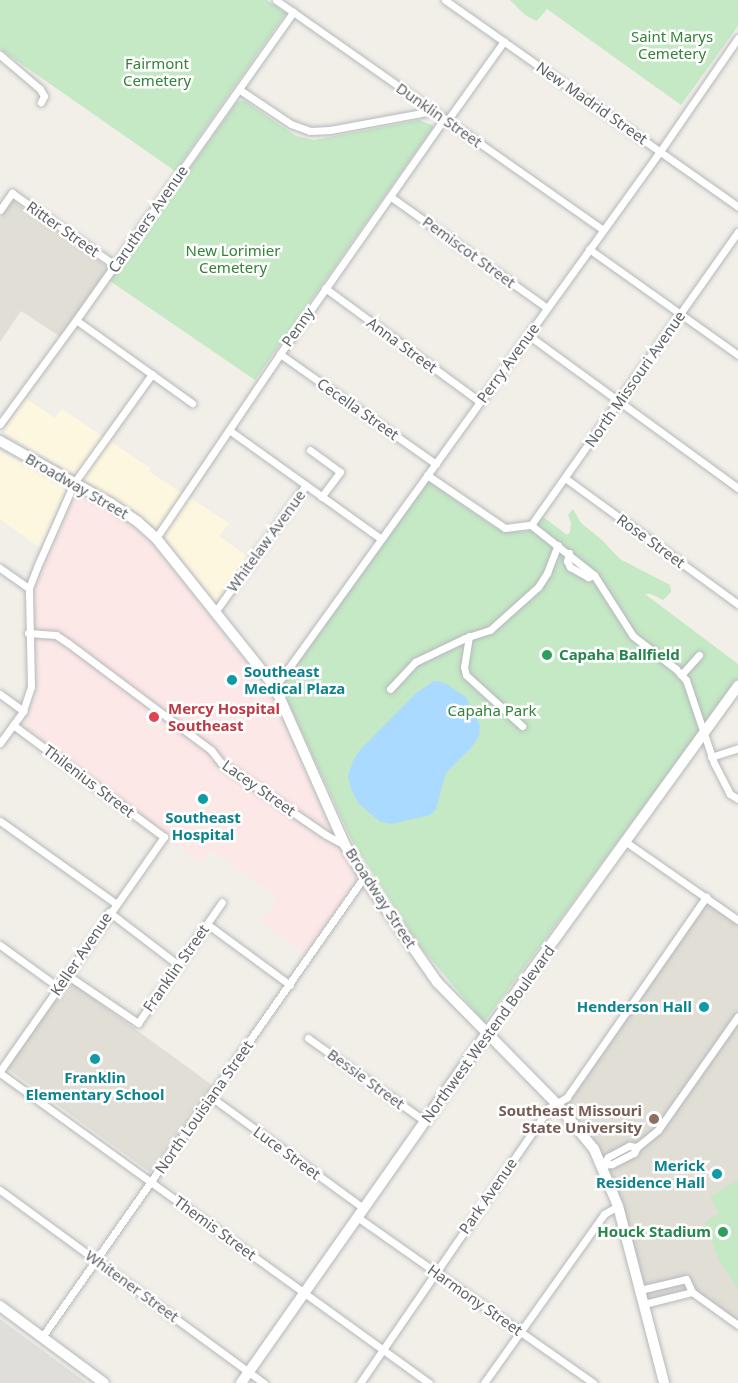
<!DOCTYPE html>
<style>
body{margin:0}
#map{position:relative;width:738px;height:1383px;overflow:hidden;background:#f1efe8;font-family:"Noto Sans",sans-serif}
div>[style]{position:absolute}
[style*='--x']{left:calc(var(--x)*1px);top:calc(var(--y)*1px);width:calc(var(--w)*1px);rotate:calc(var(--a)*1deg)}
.commercial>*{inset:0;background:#fef7e0}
.industrial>*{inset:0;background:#e0deda}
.education>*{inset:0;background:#e1ded6;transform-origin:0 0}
.medical>*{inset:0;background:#fce8e6}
.green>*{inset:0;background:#c5e8c5}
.water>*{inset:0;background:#aadaff}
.roads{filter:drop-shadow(0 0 2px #b5b8bc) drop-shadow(0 0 2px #b5b8bc)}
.street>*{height:7px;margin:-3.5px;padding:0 3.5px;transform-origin:3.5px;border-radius:3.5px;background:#fff}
.secondary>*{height:10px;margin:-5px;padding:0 5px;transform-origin:5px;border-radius:5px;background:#fff}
.dots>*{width:16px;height:16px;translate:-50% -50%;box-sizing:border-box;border:3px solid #fff;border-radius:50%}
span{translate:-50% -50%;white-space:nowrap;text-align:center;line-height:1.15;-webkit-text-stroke:5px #fff;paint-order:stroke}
.park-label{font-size:15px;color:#348238}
.street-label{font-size:15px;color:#5f6368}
.leisure-label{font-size:15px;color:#27864d;font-weight:700}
.left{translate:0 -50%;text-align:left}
.right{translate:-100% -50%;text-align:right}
.culture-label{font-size:15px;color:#0d838f;font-weight:700}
.health-label{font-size:15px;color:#be3a42;font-weight:700}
.education-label{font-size:15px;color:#785e54;font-weight:700}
</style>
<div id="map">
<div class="commercial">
<i style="clip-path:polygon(25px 398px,55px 418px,62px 409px,150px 468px,148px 471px,229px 523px,219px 536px,248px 557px,216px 603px,165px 538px,138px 513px,5px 433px,5px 428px)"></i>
<i style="clip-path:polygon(0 451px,68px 486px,40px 548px,0 519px)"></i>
</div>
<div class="industrial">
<i style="clip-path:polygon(0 1319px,87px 1383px,0 1383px)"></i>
</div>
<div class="education">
<i style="clip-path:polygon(12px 200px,110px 269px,59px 336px,21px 311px,0 342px,0 218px)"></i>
<i style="clip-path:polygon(706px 897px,738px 920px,738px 1325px,692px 1293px,644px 1304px,602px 1165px,557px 1104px,567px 1097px)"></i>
<i style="left:69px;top:981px;width:178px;height:107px;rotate:36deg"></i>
</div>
<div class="medical">
<i style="clip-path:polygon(78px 492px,131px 525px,147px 539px,239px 653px,277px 707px,297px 757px,356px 880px,307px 955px,261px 922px,278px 897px,211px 850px,201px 863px,24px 726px,35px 700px,38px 682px,31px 613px,35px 586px,61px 522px)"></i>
</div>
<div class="green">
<i style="clip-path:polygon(0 0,267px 0,286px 13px,175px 171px,0 49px)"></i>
<i style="clip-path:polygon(510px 0,738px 0,738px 26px,681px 105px,547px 9px,537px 21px,525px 15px)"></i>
<i style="clip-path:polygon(244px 100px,296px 136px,314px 140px,419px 120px,434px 126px,255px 380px,110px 281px,237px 102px)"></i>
<i style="clip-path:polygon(428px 481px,493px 526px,508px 532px,528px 531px,542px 516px,567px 535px,570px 532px,571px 523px,568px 515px,573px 509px,581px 523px,602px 540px,620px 559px,670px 585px,671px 592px,663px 600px,651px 594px,645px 594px,738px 664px,738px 679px,484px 1022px,419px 945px,352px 841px,281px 687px)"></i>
<i style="clip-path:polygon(738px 1180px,738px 1290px,718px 1258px,705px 1222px,719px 1213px,710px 1197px)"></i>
</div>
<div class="water">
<i style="clip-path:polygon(434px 681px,445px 683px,466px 697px,480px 725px,479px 736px,472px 747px,446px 773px,436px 809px,430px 815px,392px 824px,379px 821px,358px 803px,351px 789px,348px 776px,353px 761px,360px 750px,416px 693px)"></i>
</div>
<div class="roads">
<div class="street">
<i style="--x:276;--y:0;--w:400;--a:35.1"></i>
<i style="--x:445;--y:0;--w:359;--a:35.2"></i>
<i style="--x:0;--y:55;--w:52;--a:40.4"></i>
<i style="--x:40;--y:89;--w:8;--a:60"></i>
<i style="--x:44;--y:96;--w:7;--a:117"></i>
<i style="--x:240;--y:90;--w:61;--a:33.7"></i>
<i style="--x:291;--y:124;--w:20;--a:20"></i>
<i style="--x:310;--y:131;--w:20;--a:-3"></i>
<i style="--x:330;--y:130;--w:105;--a:-10.5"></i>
<i style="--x:447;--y:121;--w:98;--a:-54.5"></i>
<i style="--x:391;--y:197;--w:191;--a:35.4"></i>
<i style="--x:0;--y:210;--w:21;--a:-55"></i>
<i style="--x:12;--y:193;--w:126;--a:35"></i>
<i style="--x:589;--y:249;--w:183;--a:35.4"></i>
<i style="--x:325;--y:288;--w:192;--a:36.3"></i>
<i style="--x:76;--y:320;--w:143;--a:35.6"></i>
<i style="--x:528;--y:335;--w:260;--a:36.1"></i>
<i style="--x:280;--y:354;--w:191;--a:35.2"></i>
<i style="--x:0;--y:424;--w:129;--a:-53.8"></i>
<i style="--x:76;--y:320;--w:377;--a:-54.8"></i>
<i style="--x:229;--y:430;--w:187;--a:35.6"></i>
<i style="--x:310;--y:450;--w:37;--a:36"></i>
<i style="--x:340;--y:472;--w:31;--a:127"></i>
<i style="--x:427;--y:475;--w:94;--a:34.2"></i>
<i style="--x:505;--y:528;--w:26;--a:-7"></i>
<i style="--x:531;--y:525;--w:80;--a:38.4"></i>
<i style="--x:594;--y:575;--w:72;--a:57.4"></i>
<i style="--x:633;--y:636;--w:54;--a:37.5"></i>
<i style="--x:676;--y:669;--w:15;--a:48"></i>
<i style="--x:686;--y:680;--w:88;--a:71.4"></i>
<i style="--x:714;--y:763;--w:35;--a:63"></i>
<i style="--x:730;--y:794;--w:9;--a:32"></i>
<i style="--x:565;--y:478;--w:214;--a:36.1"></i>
<i style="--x:531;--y:525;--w:359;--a:-54.8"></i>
<i style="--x:156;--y:538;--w:222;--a:-56"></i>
<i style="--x:280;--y:354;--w:287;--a:-55.1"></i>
<i style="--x:569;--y:553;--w:8;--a:104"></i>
<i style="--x:567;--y:561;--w:7;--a:63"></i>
<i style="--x:570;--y:567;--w:21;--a:29"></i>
<i style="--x:588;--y:577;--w:6;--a:-18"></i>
<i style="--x:0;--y:568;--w:35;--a:35"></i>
<i style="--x:215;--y:612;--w:156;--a:-54.4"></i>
<i style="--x:28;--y:633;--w:28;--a:4"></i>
<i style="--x:56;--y:635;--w:14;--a:34"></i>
<i style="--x:68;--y:643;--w:179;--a:36.8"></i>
<i style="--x:211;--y:750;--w:16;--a:52"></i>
<i style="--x:221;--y:763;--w:127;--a:34.4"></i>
<i style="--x:326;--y:835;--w:19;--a:28"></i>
<i style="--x:469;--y:636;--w:31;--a:99"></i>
<i style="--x:464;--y:667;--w:8;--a:76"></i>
<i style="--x:466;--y:675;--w:76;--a:42.3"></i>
<i style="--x:681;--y:675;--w:27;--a:-48"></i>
<i style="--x:275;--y:687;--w:661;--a:-54.29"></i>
<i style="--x:661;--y:150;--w:136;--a:-55.5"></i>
<i style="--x:390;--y:689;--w:37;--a:-47"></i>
<i style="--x:415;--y:662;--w:55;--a:-25.6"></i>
<i style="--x:465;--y:638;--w:26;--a:-18"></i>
<i style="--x:490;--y:630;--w:64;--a:-41.9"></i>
<i style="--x:538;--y:587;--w:17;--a:-57"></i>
<i style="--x:547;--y:573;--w:30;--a:-69"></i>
<i style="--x:0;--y:694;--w:29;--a:36"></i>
<i style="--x:0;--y:743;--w:39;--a:-54"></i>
<i style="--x:23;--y:711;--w:25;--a:-72"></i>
<i style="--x:31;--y:687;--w:99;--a:-91.2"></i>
<i style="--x:29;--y:588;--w:22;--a:-69"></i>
<i style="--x:37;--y:567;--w:92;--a:-66.2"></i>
<i style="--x:74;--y:483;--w:134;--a:-54.4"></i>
<i style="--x:711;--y:757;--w:28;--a:-18"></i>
<i style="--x:0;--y:821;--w:141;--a:35.5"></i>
<i style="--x:626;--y:842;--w:136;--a:34.9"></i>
<i style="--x:109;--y:912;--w:86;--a:37.4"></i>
<i style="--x:207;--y:924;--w:103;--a:36.3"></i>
<i style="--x:0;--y:945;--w:72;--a:35.9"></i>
<i style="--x:58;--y:987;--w:15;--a:-53"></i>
<i style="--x:67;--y:975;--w:86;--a:34.1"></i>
<i style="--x:138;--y:1023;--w:147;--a:-55.2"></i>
<i style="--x:308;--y:1038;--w:143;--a:35.4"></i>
<i style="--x:0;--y:1071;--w:286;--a:-55"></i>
<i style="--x:164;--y:837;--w:188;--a:-143.4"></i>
<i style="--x:0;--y:1073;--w:529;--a:35.85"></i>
<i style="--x:211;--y:1097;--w:188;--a:36.1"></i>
<i style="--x:602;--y:1165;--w:10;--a:-6"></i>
<i style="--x:612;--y:1164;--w:25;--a:-27"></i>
<i style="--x:634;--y:1153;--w:7;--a:-63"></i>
<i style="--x:637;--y:1147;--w:27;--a:-39"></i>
<i style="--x:658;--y:1130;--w:139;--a:-54.9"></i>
<i style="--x:602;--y:1165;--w:10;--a:-53"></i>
<i style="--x:608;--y:1157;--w:24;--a:-28"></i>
<i style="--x:629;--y:1146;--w:8;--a:7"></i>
<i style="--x:0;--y:1190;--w:327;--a:36.2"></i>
<i style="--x:357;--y:1217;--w:289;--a:35.1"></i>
<i style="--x:640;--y:1290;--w:47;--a:-13.4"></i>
<i style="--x:686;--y:1279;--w:14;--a:65"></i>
<i style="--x:692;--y:1292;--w:57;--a:35.7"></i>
<i style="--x:644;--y:1304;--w:49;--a:-14"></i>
<i style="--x:42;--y:1337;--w:562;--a:-55.01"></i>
<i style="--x:360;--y:1383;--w:334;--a:-55.5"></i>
<i style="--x:549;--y:1108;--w:21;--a:-31"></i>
<i style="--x:567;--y:1097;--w:244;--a:-55.2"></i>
<i style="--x:484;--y:1383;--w:207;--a:-54.6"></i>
<i style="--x:604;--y:1214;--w:16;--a:-30"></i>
</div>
<div class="secondary">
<i style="--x:0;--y:441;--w:126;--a:29.4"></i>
<i style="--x:110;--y:503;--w:34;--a:34"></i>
<i style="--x:138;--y:522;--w:24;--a:42"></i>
<i style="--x:156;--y:538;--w:191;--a:51.4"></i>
<i style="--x:275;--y:687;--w:173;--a:66.1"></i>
<i style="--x:345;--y:845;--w:37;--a:59"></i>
<i style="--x:364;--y:877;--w:128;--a:55.2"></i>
<i style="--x:437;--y:982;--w:171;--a:45.5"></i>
<i style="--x:557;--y:1104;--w:58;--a:50.6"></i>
<i style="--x:594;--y:1149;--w:62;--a:67.2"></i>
<i style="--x:618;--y:1206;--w:183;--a:75.4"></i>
<i style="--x:0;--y:1306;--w:129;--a:36.5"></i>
<i style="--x:241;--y:1383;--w:426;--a:-54.9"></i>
<i style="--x:486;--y:1034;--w:430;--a:-54.1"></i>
</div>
</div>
<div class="dots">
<i style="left:547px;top:655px;background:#2e9e5b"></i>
<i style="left:232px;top:680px;background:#0f9aa8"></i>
<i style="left:154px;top:717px;background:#e0444e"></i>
<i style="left:203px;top:799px;background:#0f9aa8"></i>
<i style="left:704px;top:1007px;background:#0f9aa8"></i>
<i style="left:95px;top:1059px;background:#0f9aa8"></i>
<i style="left:654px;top:1119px;background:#8d6e63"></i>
<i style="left:717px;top:1174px;background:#0f9aa8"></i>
<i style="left:723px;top:1232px;background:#2e9e5b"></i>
</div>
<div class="park-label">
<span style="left:672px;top:45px">Saint Marys<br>Cemetery</span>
<span style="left:157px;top:72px">Fairmont<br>Cemetery</span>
<span style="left:233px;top:259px">New Lorimier<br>Cemetery</span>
<span style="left:492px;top:711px">Capaha Park</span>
</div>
<div class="street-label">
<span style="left:592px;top:103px;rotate:35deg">New Madrid Street</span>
<span style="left:439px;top:115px;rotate:35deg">Dunklin Street</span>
<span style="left:148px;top:219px;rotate:-55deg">Caruthers Avenue</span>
<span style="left:63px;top:229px;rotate:35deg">Ritter Street</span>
<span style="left:469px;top:252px;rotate:36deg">Pemiscot Street</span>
<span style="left:298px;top:327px;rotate:-55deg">Penny</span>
<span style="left:402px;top:345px;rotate:36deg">Anna Street</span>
<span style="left:508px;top:363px;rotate:-54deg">Perry Avenue</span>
<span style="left:635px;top:379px;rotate:-55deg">North Missouri Avenue</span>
<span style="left:358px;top:409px;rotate:35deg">Cecella Street</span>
<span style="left:77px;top:486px;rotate:30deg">Broadway Street</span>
<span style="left:266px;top:541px;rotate:-54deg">Whitelaw Avenue</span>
<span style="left:651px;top:541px;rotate:36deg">Rose Street</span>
<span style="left:89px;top:781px;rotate:37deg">Thilenius Street</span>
<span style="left:259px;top:788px;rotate:35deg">Lacey Street</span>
<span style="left:381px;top:898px;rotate:57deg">Broadway Street</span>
<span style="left:81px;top:954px;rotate:-56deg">Keller Avenue</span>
<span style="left:176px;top:968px;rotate:-55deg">Franklin Street</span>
<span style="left:488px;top:1034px;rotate:-54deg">Northwest Westend Boulevard</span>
<span style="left:366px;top:1079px;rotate:36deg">Bessie Street</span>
<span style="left:204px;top:1107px;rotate:-55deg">North Louisiana Street</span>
<span style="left:287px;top:1153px;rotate:36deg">Luce Street</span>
<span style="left:488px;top:1196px;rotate:-55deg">Park Avenue</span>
<span style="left:215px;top:1228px;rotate:36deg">Themis Street</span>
<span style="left:132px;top:1286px;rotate:36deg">Whitener Street</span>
<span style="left:475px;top:1300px;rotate:35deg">Harmony Street</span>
</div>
<div class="leisure-label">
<span class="left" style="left:559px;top:655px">Capaha Ballfield</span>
<span class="right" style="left:711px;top:1232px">Houck Stadium</span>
</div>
<div class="culture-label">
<span class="left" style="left:244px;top:680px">Southeast<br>Medical Plaza</span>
<span style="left:203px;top:826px">Southeast<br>Hospital</span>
<span class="right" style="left:692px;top:1007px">Henderson Hall</span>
<span style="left:95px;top:1086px">Franklin<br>Elementary School</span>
<span class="right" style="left:705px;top:1174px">Merick<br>Residence Hall</span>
</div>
<div class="health-label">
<span class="left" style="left:168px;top:717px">Mercy Hospital<br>Southeast</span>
</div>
<div class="education-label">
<span class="right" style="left:642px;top:1119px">Southeast Missouri<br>State University</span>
</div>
</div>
